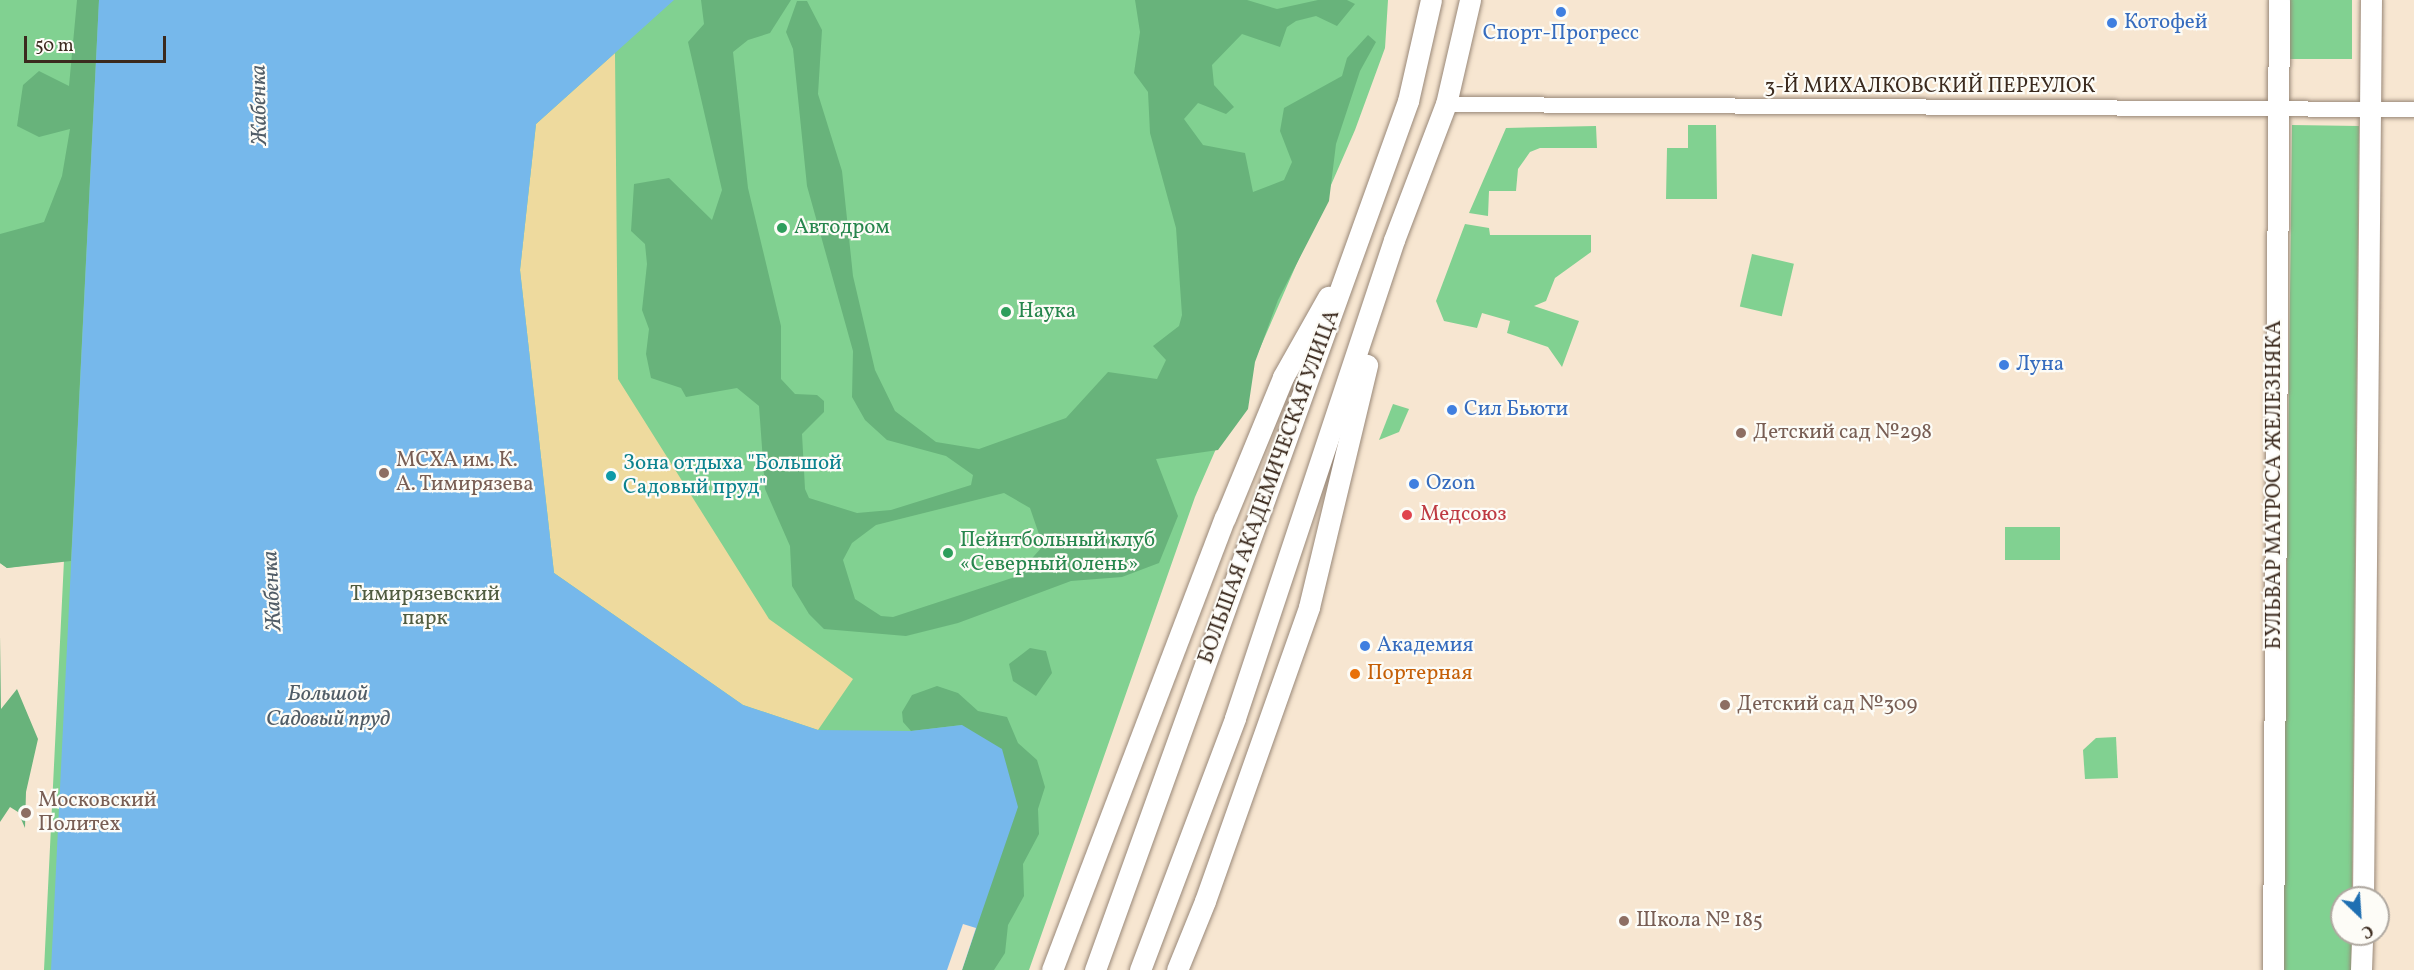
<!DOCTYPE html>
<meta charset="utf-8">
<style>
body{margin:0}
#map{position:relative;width:2414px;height:970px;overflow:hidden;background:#f7e6d1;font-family:Vollkorn,serif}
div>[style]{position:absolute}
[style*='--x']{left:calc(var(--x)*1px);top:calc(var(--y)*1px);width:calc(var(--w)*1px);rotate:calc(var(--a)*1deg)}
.green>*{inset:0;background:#81d191;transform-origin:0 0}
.forest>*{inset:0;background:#68b37b}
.sand>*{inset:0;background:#eeda9e}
.water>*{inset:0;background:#76b8eb}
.pier>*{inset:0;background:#f7e6d1}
.roads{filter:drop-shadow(0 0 2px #998878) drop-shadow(0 0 2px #998878)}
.street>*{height:15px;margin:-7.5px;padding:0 7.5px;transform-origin:7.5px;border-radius:7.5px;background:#fff}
.secondary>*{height:21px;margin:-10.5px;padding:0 10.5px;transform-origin:10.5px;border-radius:10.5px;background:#fff}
.dots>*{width:16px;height:16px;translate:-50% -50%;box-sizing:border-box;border:3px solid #fdfcf7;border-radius:50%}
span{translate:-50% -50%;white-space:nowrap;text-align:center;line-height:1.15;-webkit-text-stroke:4.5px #fdfcf7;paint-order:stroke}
.shop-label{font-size:21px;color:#366cbe}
.left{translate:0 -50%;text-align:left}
.street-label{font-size:21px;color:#3b2a1e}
.leisure-label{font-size:21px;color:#27864d}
.education-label{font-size:21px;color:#785e54}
.culture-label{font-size:21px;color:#0d838f}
.health-label{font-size:21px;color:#be3a42}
.park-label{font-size:21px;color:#505c40}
.food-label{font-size:21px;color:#c56008}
.water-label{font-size:22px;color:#505c66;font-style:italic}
.north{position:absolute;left:2330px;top:886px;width:60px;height:60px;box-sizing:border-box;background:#fdfcf7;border:2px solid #afa8a0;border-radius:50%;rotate:155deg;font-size:16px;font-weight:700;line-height:24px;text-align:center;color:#3b2a1e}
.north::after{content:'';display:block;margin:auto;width:21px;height:27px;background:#1f6fb2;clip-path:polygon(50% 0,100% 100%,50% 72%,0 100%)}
.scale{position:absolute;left:24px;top:36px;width:142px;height:27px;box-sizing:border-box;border:3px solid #3b2a1e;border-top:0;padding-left:8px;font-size:18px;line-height:21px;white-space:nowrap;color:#3b2a1e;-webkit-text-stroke:4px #fdfcf7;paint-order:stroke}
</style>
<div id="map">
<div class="green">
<i style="clip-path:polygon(0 0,1388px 0,1385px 48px,1355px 130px,1195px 497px,1029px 970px,44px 970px,64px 560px,7px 568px,0 563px)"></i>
<i style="left:2289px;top:0;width:63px;height:59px"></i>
<i style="clip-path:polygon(1688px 125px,1716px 125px,1717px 199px,1666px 199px,1667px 148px,1688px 148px)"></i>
<i style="clip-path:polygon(2292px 125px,2359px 126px,2352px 898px,2342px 898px,2342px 934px,2352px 934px,2351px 970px,2282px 970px)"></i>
<i style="clip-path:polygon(1596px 126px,1597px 148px,1540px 148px,1530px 152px,1518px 169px,1516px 191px,1489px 191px,1488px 216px,1469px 213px,1506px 128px)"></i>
<i style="clip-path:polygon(1465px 224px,1489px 228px,1490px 235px,1591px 235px,1591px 252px,1555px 278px,1546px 301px,1534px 306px,1579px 321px,1562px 367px,1548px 347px,1507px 333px,1510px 321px,1482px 313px,1477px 328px,1444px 321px,1436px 301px)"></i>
<i style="left:1752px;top:254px;width:43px;height:54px;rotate:13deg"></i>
<i style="clip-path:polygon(1393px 404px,1409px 409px,1399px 432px,1379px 440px)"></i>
<i style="left:2005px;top:527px;width:55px;height:33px"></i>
<i style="clip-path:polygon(2116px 737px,2118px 778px,2085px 779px,2083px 750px,2096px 738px)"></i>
</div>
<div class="forest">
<i style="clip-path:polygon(77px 0,99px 0,71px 561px,7px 568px,0 563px,0 234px,44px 222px,62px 176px,70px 129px,39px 137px,17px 126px,23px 85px,39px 71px,69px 86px)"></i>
<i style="clip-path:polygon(evenodd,701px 0,791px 0,770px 33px,748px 40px,733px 52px,748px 188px,781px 326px,781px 379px,795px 394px,817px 395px,824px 401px,824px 412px,802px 434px,805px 489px,809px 498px,857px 513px,891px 510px,971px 485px,973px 475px,946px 456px,887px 440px,865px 420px,852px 397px,853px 351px,807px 186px,793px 49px,786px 32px,797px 1px,807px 1px,822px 30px,818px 94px,842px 171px,853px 276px,875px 370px,895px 411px,936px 442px,979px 449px,1066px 418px,1108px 372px,1157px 379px,1166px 360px,1153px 346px,1179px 326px,1182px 315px,1176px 228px,1150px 133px,1148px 92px,1134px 73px,1140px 32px,1135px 0,1247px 0,1277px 9px,1318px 0,1347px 0,1355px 4px,1337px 26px,1316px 16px,1296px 21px,1287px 27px,1280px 47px,1242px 34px,1212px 65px,1214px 85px,1234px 107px,1226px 114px,1198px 103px,1184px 119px,1203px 145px,1245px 153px,1253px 192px,1284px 180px,1292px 162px,1280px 131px,1284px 108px,1342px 76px,1347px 58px,1368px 35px,1376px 42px,1360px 71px,1336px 144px,1329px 201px,1278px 300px,1255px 362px,1248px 409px,1218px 450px,1156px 459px,1178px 516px,1159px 563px,1122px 577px,1071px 581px,958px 623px,906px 636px,824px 629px,809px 614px,792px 586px,790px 546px,765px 489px,759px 406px,737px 388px,686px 397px,681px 388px,651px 378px,646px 354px,649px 329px,642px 310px,647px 264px,645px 244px,631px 231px,634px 184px,669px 178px,712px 220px,722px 190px,688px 42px,704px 24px,701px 0,1004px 493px,1030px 508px,1043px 546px,1015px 577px,893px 617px,881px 616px,855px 599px,843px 560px,852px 543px,876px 525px,1004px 493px)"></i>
<i style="clip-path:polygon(0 635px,1px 709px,17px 689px,38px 739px,26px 792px,25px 828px,18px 812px,10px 807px,0 822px)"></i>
<i style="clip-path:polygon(1030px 648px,1046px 651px,1052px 673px,1036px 696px,1013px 681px,1009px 664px)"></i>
<i style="clip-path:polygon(937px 686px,958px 693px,978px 711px,1007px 717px,1018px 743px,1037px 760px,1045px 787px,1038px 809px,1039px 834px,1023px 864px,1024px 896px,1008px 925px,1005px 953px,994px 970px,962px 970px,976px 928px,962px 725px,911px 731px,903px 722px,902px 712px,912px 695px)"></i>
</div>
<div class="sand">
<i style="clip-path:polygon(615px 53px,618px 379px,769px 619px,853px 679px,818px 730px,743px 705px,554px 573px,520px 270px,536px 124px)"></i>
</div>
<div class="water">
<i style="clip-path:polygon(99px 0,674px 0,536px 124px,520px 270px,554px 573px,743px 705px,818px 730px,911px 731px,962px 725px,1002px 749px,1018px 807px,962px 970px,51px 970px)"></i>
</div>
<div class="pier">
<i style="clip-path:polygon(963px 924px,976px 928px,962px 970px,947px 970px)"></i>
</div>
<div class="roads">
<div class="street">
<i style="--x:1446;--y:104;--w:968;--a:0.3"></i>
</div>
<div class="secondary">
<i style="--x:2363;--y:898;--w:898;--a:-89.49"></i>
<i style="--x:1052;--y:970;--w:484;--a:-69.1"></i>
<i style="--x:1225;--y:518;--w:152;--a:-67.6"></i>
<i style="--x:1283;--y:377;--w:92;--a:-60.6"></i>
<i style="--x:1095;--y:970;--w:924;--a:-70.19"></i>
<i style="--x:1408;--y:101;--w:104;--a:-77.2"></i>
<i style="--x:1140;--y:970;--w:269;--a:-69.3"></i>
<i style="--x:1235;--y:718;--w:504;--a:-71.6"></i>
<i style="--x:1394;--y:240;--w:146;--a:-69.1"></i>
<i style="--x:1446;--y:104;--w:107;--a:-77"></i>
<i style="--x:1177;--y:970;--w:74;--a:-67.9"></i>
<i style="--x:1205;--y:901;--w:312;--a:-70.5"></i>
<i style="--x:1309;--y:607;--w:249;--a:-76.5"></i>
<i style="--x:2273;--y:970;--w:970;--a:-89.65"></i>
<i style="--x:2361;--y:970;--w:36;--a:-88"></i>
</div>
</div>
<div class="dots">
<i style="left:1561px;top:12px;background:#3f7fe0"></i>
<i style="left:2112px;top:23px;background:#3f7fe0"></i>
<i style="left:782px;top:228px;background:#2e9e5b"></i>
<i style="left:1006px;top:312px;background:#2e9e5b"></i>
<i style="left:2004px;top:365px;background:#3f7fe0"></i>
<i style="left:1452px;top:410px;background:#3f7fe0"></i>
<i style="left:1741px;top:433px;background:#8d6e63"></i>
<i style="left:384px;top:473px;background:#8d6e63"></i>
<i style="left:611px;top:476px;background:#0f9aa8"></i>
<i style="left:1414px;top:484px;background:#3f7fe0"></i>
<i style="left:1407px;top:515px;background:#e0444e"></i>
<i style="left:948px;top:553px;background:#2e9e5b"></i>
<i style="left:1365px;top:646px;background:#3f7fe0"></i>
<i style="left:1355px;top:674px;background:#e8710a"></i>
<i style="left:1725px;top:705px;background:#8d6e63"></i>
<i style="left:26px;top:813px;background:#8d6e63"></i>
<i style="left:1624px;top:921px;background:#8d6e63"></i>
</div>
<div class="shop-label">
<span class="left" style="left:2124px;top:23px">Котофей</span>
<span style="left:1561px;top:34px">Спорт-Прогресс</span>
<span class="left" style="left:2016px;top:365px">Луна</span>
<span class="left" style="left:1464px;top:410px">Сил Бьюти</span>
<span class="left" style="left:1426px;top:484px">Ozon</span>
<span class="left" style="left:1377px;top:646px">Академия</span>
</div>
<div class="street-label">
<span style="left:1930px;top:87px">3-Й МИХАЛКОВСКИЙ ПЕРЕУЛОК</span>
<span style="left:2275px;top:485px;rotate:-90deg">БУЛЬВАР МАТРОСА ЖЕЛЕЗНЯКА</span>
<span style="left:1270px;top:487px;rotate:-70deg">БОЛЬШАЯ АКАДЕМИЧЕСКАЯ УЛИЦА</span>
</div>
<div class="leisure-label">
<span class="left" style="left:794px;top:228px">Автодром</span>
<span class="left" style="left:1018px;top:312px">Наука</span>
<span class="left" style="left:960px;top:553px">Пейнтбольный клуб<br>«Северный олень»</span>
</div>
<div class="education-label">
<span class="left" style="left:1753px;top:433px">Детский сад №298</span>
<span class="left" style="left:396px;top:473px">МСХА им. К.<br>А. Тимирязева</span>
<span class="left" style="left:1737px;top:705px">Детский сад №309</span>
<span class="left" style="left:38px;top:813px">Московский<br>Политех</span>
<span class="left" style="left:1636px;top:921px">Школа № 185</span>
</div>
<div class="culture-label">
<span class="left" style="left:623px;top:476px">Зона отдыха "Большой<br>Садовый пруд"</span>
</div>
<div class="health-label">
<span class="left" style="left:1420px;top:515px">Медсоюз</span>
</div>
<div class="park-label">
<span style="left:425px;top:607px">Тимирязевский<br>парк</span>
</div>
<div class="food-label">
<span class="left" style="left:1367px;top:674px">Портерная</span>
</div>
<div class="water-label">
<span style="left:260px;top:105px;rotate:-91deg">Жабенка</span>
<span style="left:273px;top:591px;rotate:-93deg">Жабенка</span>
<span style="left:328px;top:707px">Большой<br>Садовый пруд</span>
</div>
<div class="north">С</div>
<div class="scale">50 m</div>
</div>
